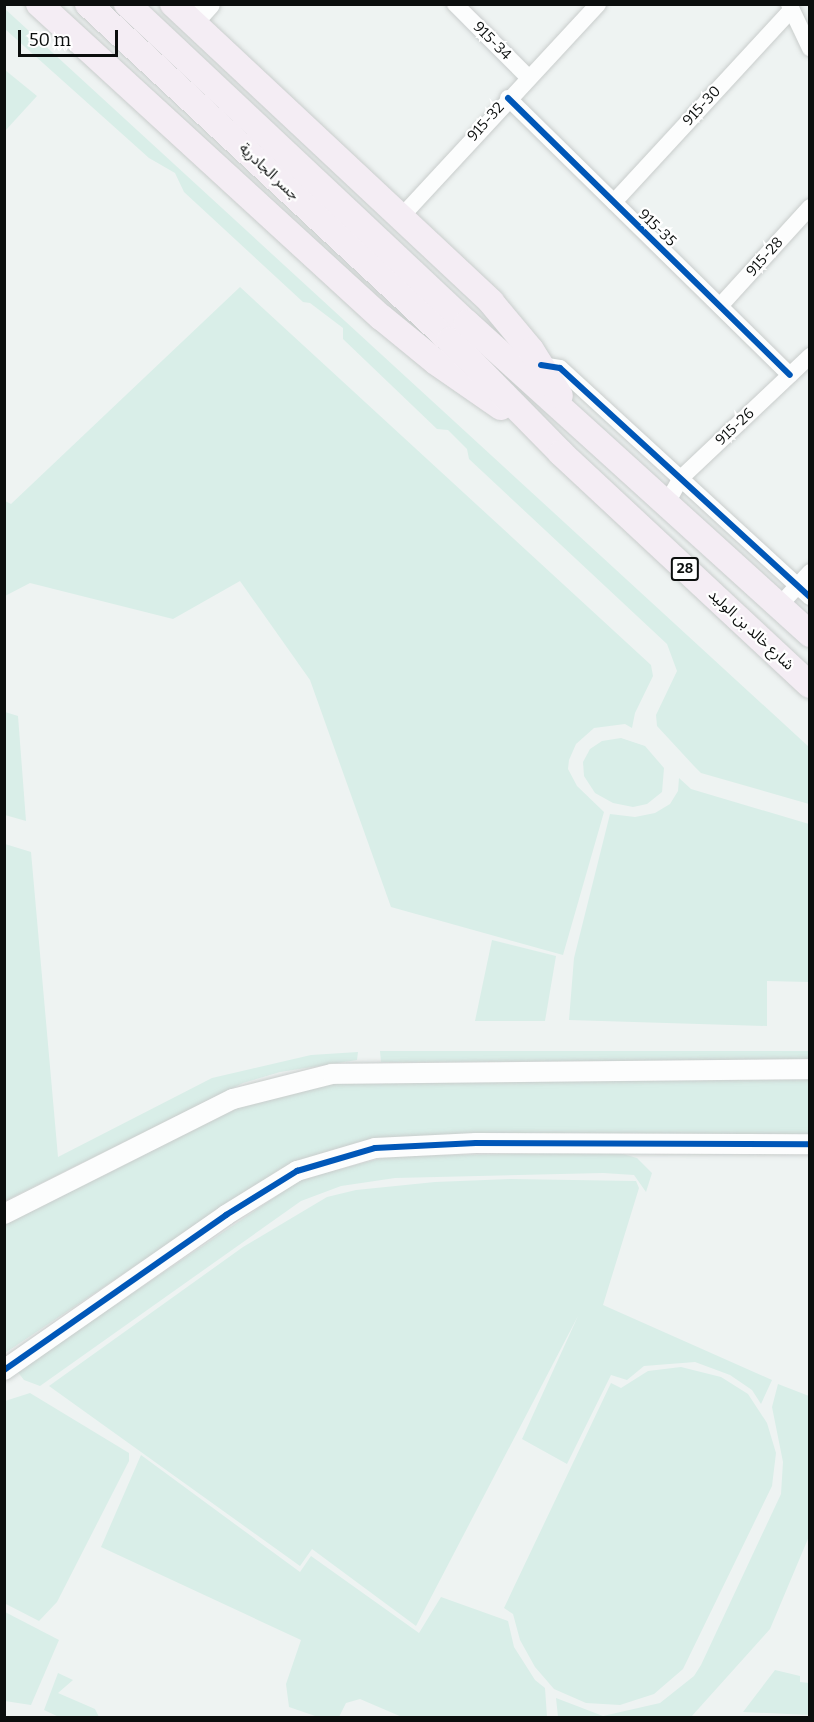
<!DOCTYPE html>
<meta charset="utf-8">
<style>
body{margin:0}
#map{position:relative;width:814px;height:1722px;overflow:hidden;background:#eef3f2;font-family:Bitter,"Noto Sans Arabic",serif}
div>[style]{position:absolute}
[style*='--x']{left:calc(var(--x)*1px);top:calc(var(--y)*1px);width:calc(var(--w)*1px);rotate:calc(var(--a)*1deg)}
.green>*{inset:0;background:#d9eee8}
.roads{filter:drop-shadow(0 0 2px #c9cdcc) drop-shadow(0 0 2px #c9cdcc)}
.minor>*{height:16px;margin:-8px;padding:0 8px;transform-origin:8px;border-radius:8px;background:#fcfdfd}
.tertiary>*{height:20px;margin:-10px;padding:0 10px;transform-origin:10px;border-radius:10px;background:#fcfdfd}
.secondary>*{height:22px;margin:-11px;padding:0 11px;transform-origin:11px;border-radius:11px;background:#fcfdfd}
.primary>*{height:26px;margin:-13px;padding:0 13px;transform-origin:13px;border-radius:13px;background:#f4edf4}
.cycleway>*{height:6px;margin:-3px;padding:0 3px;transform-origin:3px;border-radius:3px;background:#0057b8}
span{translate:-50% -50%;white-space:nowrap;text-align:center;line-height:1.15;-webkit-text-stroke:4.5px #fff;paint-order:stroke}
.shield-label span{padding:2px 4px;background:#fff;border:2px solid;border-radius:4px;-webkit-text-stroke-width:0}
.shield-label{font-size:14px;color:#0b0e0d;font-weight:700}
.street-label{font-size:15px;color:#0b0e0d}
.frame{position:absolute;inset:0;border:6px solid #0b0e0d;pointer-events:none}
.scale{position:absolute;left:18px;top:30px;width:100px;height:27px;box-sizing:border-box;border:3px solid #0b0e0d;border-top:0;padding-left:8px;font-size:18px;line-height:21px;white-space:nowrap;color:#0b0e0d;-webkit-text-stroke:4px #fff;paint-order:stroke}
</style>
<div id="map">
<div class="green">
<i style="clip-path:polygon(4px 8px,809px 747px,809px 804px,701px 773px,694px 766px,657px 726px,656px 715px,677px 671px,667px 644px,469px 459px,467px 449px,448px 430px,437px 429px,343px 339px,343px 328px,310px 303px,303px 302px,184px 192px,175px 173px,149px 158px,5px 29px)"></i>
<i style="clip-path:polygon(5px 70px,37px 96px,5px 131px,4px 131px)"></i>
<i style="clip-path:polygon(240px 287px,651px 665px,653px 676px,635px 713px,632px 728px,625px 724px,594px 728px,576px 744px,569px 760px,568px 769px,577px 786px,604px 812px,563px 955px,391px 907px,310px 680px,240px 581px,173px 619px,30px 583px,5px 596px,5px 501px,11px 504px)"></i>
<i style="clip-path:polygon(5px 712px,18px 716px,26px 821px,5px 815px)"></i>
<i style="clip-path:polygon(621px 738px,645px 746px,664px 768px,662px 792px,647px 804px,633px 807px,613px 803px,595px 793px,584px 776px,583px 762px,590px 749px,602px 741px)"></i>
<i style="clip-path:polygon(679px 778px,691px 789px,809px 824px,809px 982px,767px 981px,767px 1026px,569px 1020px,574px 958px,610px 814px,635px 817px,655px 813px,670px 804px,678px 791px)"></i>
<i style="clip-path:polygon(5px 844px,31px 852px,58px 1157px,212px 1078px,311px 1055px,358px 1052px,357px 1060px,280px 1072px,243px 1083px,5px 1201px)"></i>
<i style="clip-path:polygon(492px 940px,556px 956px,545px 1021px,475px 1021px)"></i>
<i style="clip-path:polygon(380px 1051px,809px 1051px,810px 1060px,381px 1062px)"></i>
<i style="clip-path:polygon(809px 1080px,809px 1138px,390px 1137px,332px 1150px,280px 1169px,5px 1353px,5px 1224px,236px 1106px,333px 1081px)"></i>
<i style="clip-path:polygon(616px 1152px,637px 1158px,652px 1173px,646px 1192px,634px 1175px,603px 1173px,395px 1178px,341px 1186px,301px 1201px,40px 1386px,24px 1380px,17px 1371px,302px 1179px,390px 1156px)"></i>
<i style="clip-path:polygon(510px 1179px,636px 1181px,639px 1188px,603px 1305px,772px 1380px,761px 1404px,752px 1390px,730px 1375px,695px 1362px,644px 1366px,627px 1380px,611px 1375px,567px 1464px,522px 1439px,578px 1316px,416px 1626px,312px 1549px,300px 1566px,49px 1386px,243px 1247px,327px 1197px,356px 1190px,435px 1182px)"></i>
<i style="clip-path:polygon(681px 1367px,721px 1377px,748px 1394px,767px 1423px,776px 1453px,772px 1486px,683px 1669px,654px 1694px,620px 1705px,586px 1703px,554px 1689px,535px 1667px,520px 1640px,513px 1614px,504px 1608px,611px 1383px,621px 1388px,648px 1371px)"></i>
<i style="clip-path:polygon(778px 1384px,809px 1396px,810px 1534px,770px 1629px,691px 1717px,558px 1717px,556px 1698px,603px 1716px,660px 1703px,694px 1676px,701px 1665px,781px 1494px,783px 1462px,772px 1407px)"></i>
<i style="clip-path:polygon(30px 1393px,129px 1453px,129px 1461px,57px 1602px,39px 1621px,4px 1603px,5px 1401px)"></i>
<i style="clip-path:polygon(141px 1455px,300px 1572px,311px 1556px,419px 1633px,441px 1597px,508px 1621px,514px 1647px,535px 1680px,545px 1688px,547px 1717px,402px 1717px,360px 1699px,346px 1703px,339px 1717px,318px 1717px,289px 1707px,286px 1684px,301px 1640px,101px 1547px)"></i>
<i style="clip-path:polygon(5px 1612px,59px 1640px,31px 1705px,5px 1701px)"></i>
<i style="clip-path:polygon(775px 1670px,800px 1676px,800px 1682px,809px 1683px,809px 1715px,743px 1712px)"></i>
<i style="clip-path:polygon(58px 1673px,73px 1680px,58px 1693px,95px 1709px,99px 1717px,59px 1717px,44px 1710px)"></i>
</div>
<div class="roads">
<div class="minor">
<i style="--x:455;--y:4;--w:103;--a:45"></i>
<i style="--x:789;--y:4;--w:49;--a:64.5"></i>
<i style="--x:508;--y:98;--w:395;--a:44.5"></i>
<i style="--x:614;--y:202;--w:261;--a:-47.3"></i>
<i style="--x:401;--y:217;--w:290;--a:-47.2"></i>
<i style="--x:720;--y:306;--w:134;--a:-47.7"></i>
<i style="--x:541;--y:365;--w:19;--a:9"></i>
<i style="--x:560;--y:368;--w:339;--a:42.5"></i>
<i style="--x:667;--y:503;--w:29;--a:-61"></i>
<i style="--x:681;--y:478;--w:178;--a:-43.4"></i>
<i style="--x:779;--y:606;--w:46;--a:-47.6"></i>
</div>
<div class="tertiary">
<i style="--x:4;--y:1214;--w:256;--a:-26.7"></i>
<i style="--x:233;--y:1099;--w:102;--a:-14.2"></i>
<i style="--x:332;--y:1074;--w:478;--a:-0.6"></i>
<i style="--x:4;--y:1370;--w:271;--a:-34.9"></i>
<i style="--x:226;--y:1215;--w:84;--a:-31.8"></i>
<i style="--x:297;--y:1171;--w:81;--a:-16.4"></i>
<i style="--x:375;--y:1148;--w:101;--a:-2.8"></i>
<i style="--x:476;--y:1143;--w:334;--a:0.2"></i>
</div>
<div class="secondary">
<i style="--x:192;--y:23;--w:25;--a:-48"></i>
</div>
<div class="primary">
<i style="--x:39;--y:4;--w:464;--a:42.5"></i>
<i style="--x:381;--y:317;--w:71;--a:39.3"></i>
<i style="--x:436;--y:362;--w:79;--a:34.7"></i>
<i style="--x:88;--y:4;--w:494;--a:42.9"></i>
<i style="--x:450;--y:340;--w:158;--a:45.5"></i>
<i style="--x:561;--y:453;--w:340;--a:43"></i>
<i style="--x:127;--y:4;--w:466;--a:43.2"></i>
<i style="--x:467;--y:323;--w:463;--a:42.2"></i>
<i style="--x:173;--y:4;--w:436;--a:43.1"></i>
<i style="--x:491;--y:302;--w:62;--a:50.2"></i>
<i style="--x:531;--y:350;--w:54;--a:57.8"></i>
</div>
</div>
<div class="cycleway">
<i style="--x:508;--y:98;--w:395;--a:44.5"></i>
<i style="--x:541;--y:365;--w:19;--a:9"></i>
<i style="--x:560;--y:368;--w:339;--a:42.5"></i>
<i style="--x:4;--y:1370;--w:271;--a:-34.9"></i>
<i style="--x:226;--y:1215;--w:84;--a:-31.8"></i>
<i style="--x:297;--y:1171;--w:81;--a:-16.4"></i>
<i style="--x:375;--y:1148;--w:101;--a:-2.8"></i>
<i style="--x:476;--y:1143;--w:334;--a:0.2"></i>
</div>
<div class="shield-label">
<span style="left:685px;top:569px">28</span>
</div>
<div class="street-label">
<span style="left:492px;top:41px;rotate:45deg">915-34</span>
<span style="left:702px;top:106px;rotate:-47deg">915-30</span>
<span style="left:486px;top:122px;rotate:-48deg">915-32</span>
<span style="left:269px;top:172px;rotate:43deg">جسر الجادرية</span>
<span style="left:657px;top:228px;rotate:44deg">915-35</span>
<span style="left:765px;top:257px;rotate:-48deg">915-28</span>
<span style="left:735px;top:427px;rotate:-43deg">915-26</span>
<span style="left:751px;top:630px;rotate:43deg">شارع خالد بن الوليد</span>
</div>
<div class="frame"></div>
<div class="scale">50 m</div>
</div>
